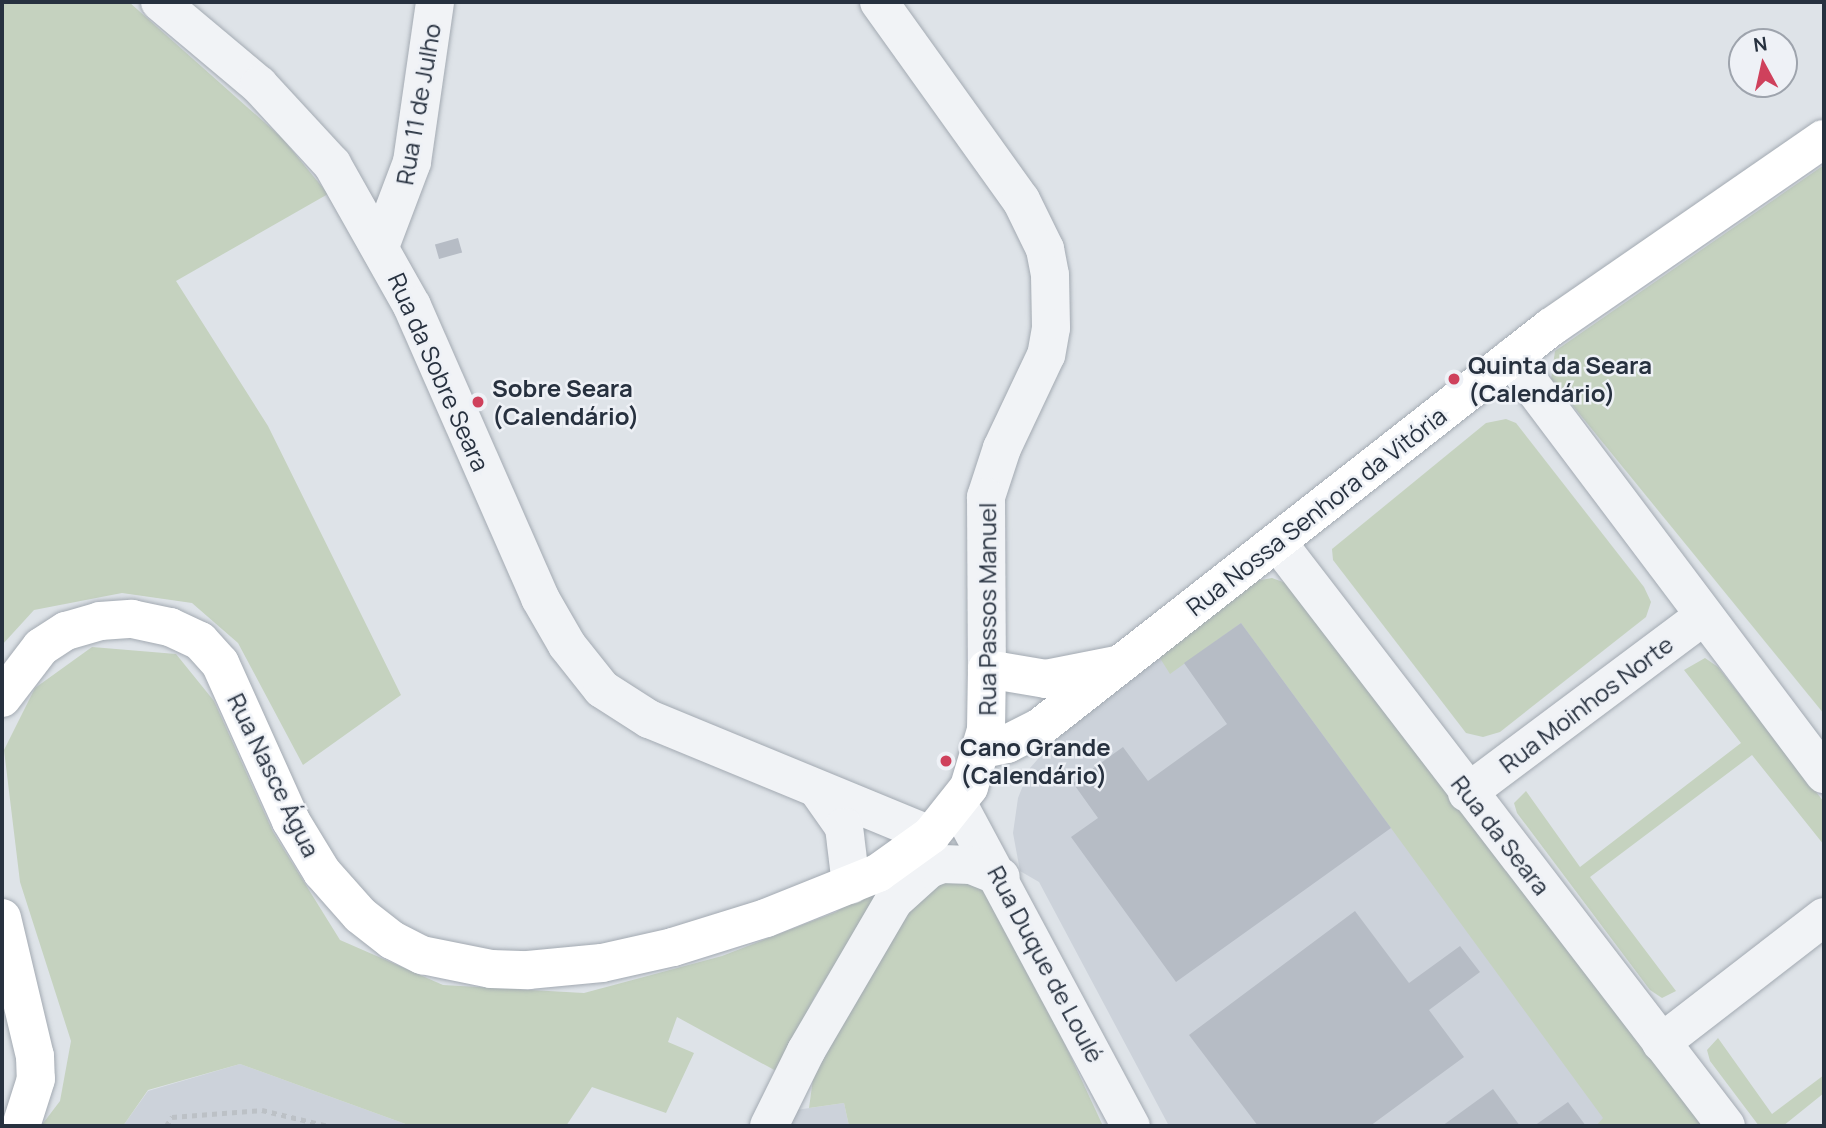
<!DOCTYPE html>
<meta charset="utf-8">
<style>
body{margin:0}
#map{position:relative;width:1826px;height:1128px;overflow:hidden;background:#dee3e8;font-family:Manrope,sans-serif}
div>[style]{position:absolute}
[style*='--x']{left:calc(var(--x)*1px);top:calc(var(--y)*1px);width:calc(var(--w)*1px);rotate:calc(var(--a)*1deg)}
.built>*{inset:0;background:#ccd2da}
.green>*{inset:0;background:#c5d2bf}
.building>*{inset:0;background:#b6bcc5;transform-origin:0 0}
.path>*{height:4.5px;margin-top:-2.25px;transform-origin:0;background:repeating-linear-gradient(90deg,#bcc1c6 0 5px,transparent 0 10px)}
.roads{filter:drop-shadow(0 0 2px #a3aab2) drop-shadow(0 0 2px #a3aab2)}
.minor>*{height:38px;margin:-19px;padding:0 19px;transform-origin:19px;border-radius:19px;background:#f1f3f6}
.major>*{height:38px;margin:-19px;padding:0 19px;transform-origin:19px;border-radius:19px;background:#fff}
.dots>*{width:19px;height:19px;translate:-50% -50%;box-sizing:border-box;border:4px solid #eef1f6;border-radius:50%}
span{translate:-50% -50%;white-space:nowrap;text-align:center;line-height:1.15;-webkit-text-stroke:5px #eef1f6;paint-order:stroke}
.street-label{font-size:24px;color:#27313f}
.poi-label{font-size:24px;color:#27313f;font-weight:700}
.left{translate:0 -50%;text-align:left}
.frame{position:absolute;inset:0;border:4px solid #27313f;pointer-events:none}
.north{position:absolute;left:1728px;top:28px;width:70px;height:70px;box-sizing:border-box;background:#eef1f6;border:2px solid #9ea4ad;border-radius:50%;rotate:352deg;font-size:19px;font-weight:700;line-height:28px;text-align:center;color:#27313f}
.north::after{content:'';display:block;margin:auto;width:24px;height:32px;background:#cf415c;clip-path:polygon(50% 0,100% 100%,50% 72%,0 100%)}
</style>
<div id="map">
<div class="built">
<i style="clip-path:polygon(1272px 578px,1703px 1126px,1169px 1126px,1039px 882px,1020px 871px,1013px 833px,1018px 798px,1030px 768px,1053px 742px,1229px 597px)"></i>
<i style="clip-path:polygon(240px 1064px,411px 1126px,123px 1126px,148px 1091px)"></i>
<i style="clip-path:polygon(844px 1103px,849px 1126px,789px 1126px,789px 1111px)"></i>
</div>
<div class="green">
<i style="clip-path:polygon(2px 2px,129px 2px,282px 138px,328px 194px,176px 281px,268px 426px,401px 695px,303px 765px,238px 643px,192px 603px,122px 593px,34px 610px,2px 645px)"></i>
<i style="clip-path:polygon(1824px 165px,1824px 714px,1551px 379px,1555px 351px)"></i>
<i style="clip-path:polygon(1506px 419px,1516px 423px,1644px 587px,1651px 602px,1646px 617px,1500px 732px,1483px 737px,1466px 733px,1333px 560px,1332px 549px,1486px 423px)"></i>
<i style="clip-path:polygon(1272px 578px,1291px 585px,1703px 1126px,1596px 1126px,1603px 1118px,1241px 623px,1170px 674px,1158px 655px,1250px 582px)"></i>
<i style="clip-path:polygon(92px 647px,176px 654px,214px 701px,273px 832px,340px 940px,443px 985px,584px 993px,722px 956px,836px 912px,871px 890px,878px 895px,814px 998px,778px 1072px,677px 1017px,668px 1042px,694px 1053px,666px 1113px,592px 1087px,566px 1126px,411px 1126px,240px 1064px,148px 1090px,123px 1126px,41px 1126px,60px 1101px,71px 1041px,20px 882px,4px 750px,35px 688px)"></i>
<i style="clip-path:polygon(1705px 658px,1718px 667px,1824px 802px,1824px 845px,1752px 755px,1590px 877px,1676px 991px,1662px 998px,1650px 990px,1517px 813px,1514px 803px,1526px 791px,1580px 867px,1741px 743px,1684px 670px)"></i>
<i style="clip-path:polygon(959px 876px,984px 891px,1017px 941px,1103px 1126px,849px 1126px,844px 1103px,809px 1108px,813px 1079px,903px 912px,932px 882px)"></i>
<i style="clip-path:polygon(1718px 1038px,1772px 1114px,1824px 1075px,1824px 1093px,1783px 1126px,1759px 1126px,1710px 1061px,1707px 1050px)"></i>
</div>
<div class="building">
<i style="left:458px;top:238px;width:15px;height:24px;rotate:74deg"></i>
<i style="clip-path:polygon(1241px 623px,1391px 828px,1176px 982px,1071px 837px,1098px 818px,1073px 783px,1123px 747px,1148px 781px,1227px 724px,1184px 663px)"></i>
<i style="clip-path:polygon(1355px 911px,1409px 983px,1460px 946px,1480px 972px,1429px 1010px,1464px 1057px,1370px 1126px,1258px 1126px,1189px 1035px)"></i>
<i style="clip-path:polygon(1493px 1089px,1520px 1126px,1442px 1126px)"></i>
<i style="clip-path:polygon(1568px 1102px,1586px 1126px,1534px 1126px)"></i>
</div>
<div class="path">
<i style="--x:166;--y:1126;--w:11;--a:-56"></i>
<i style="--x:172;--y:1117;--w:90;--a:-4.4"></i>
<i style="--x:262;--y:1110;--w:68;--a:13.6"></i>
</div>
<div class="roads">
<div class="minor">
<i style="--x:160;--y:2;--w:129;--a:40"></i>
<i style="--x:259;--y:85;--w:108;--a:47.3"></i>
<i style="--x:332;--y:164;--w:163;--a:60.6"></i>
<i style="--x:412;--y:306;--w:319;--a:66.3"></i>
<i style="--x:540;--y:598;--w:54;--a:60.1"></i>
<i style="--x:567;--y:645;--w:56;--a:51.5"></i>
<i style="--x:602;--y:689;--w:56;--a:32.6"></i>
<i style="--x:649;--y:719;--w:305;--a:22.4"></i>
<i style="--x:879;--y:2;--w:244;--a:54.4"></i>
<i style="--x:1021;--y:200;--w:55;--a:63.9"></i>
<i style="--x:1045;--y:249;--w:26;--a:79"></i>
<i style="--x:1050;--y:275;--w:53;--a:88.9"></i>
<i style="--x:1051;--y:328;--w:27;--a:100"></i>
<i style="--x:1046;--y:355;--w:103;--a:115.3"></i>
<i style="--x:1002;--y:448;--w:52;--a:108.1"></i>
<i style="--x:986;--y:497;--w:172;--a:89.7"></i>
<i style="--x:381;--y:244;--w:88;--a:-69.3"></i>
<i style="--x:412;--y:162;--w:162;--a:-81.8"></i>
<i style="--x:1511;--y:358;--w:521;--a:53.04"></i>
<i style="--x:1278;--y:543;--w:735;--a:52.46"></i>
<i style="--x:818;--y:790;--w:45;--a:54.9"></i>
<i style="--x:844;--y:827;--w:58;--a:83.1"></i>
<i style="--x:1467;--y:793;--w:296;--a:-36.8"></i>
<i style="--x:958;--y:804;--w:366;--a:61.8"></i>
<i style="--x:897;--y:898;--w:43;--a:-42.2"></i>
<i style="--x:929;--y:869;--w:14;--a:-21"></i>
<i style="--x:942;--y:864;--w:29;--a:2"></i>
<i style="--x:971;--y:865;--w:32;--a:22"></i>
<i style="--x:1661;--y:1043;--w:206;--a:-37.7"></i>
<i style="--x:769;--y:1126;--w:84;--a:-63.7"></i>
<i style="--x:806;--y:1051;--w:173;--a:-59.7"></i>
<i style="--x:893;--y:902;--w:57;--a:-66.1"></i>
</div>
<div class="major">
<i style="--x:2;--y:698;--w:64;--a:-52.6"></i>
<i style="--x:41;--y:647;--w:30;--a:-33"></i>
<i style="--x:66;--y:631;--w:35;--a:-16"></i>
<i style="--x:100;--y:621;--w:32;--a:-4"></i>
<i style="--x:132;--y:619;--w:39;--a:12"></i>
<i style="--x:170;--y:627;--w:33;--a:25"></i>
<i style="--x:200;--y:641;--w:30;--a:48"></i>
<i style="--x:220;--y:663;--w:173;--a:65.8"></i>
<i style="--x:291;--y:821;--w:60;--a:58.7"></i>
<i style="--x:322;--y:872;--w:57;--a:48.5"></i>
<i style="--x:360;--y:915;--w:41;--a:38"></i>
<i style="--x:392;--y:940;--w:34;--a:27"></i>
<i style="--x:422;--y:955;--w:70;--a:11.5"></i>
<i style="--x:491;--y:969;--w:37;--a:2"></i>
<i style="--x:528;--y:970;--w:74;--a:-5.4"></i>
<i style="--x:602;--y:963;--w:73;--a:-12.7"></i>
<i style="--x:673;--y:947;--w:97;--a:-17.3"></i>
<i style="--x:766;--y:918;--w:121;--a:-21.9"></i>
<i style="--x:878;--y:873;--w:65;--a:-35.6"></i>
<i style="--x:931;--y:835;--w:61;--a:-51.6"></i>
<i style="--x:969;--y:787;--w:59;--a:-73.4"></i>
<i style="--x:986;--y:730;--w:61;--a:-89.1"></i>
<i style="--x:987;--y:669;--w:60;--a:9.6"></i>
<i style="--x:1046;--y:679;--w:71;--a:-11.3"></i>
<i style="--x:983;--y:749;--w:25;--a:-12"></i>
<i style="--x:1007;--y:744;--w:36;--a:-27"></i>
<i style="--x:1039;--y:728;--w:650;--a:-38.07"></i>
<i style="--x:1551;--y:327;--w:331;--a:-34.6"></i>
<i style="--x:2;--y:918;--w:142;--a:76.6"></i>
<i style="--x:35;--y:1056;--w:23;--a:88"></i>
<i style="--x:36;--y:1079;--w:49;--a:107.7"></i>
</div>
</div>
<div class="dots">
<i style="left:1454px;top:379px;background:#cf415c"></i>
<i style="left:478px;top:402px;background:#cf415c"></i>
<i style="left:946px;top:761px;background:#cf415c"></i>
</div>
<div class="street-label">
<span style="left:418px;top:104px;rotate:-80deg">Rua 11 de Julho</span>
<span style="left:439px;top:372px;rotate:66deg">Rua da Sobre Seara</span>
<span style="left:1316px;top:511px;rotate:-38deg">Rua Nossa Senhora da Vitória</span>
<span style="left:987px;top:609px;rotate:-90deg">Rua Passos Manuel</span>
<span style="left:1586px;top:704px;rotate:-37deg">Rua Moinhos Norte</span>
<span style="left:274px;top:775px;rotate:64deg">Rua Nasce Água</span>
<span style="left:1501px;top:835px;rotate:52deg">Rua da Seara</span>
<span style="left:1046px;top:964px;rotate:62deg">Rua Duque de Loulé</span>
</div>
<div class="poi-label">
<span class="left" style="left:1468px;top:379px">Quinta da Seara<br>(Calendário)</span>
<span class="left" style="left:492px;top:402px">Sobre Seara<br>(Calendário)</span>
<span class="left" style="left:960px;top:761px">Cano Grande<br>(Calendário)</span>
</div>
<div class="frame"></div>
<div class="north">N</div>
</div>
